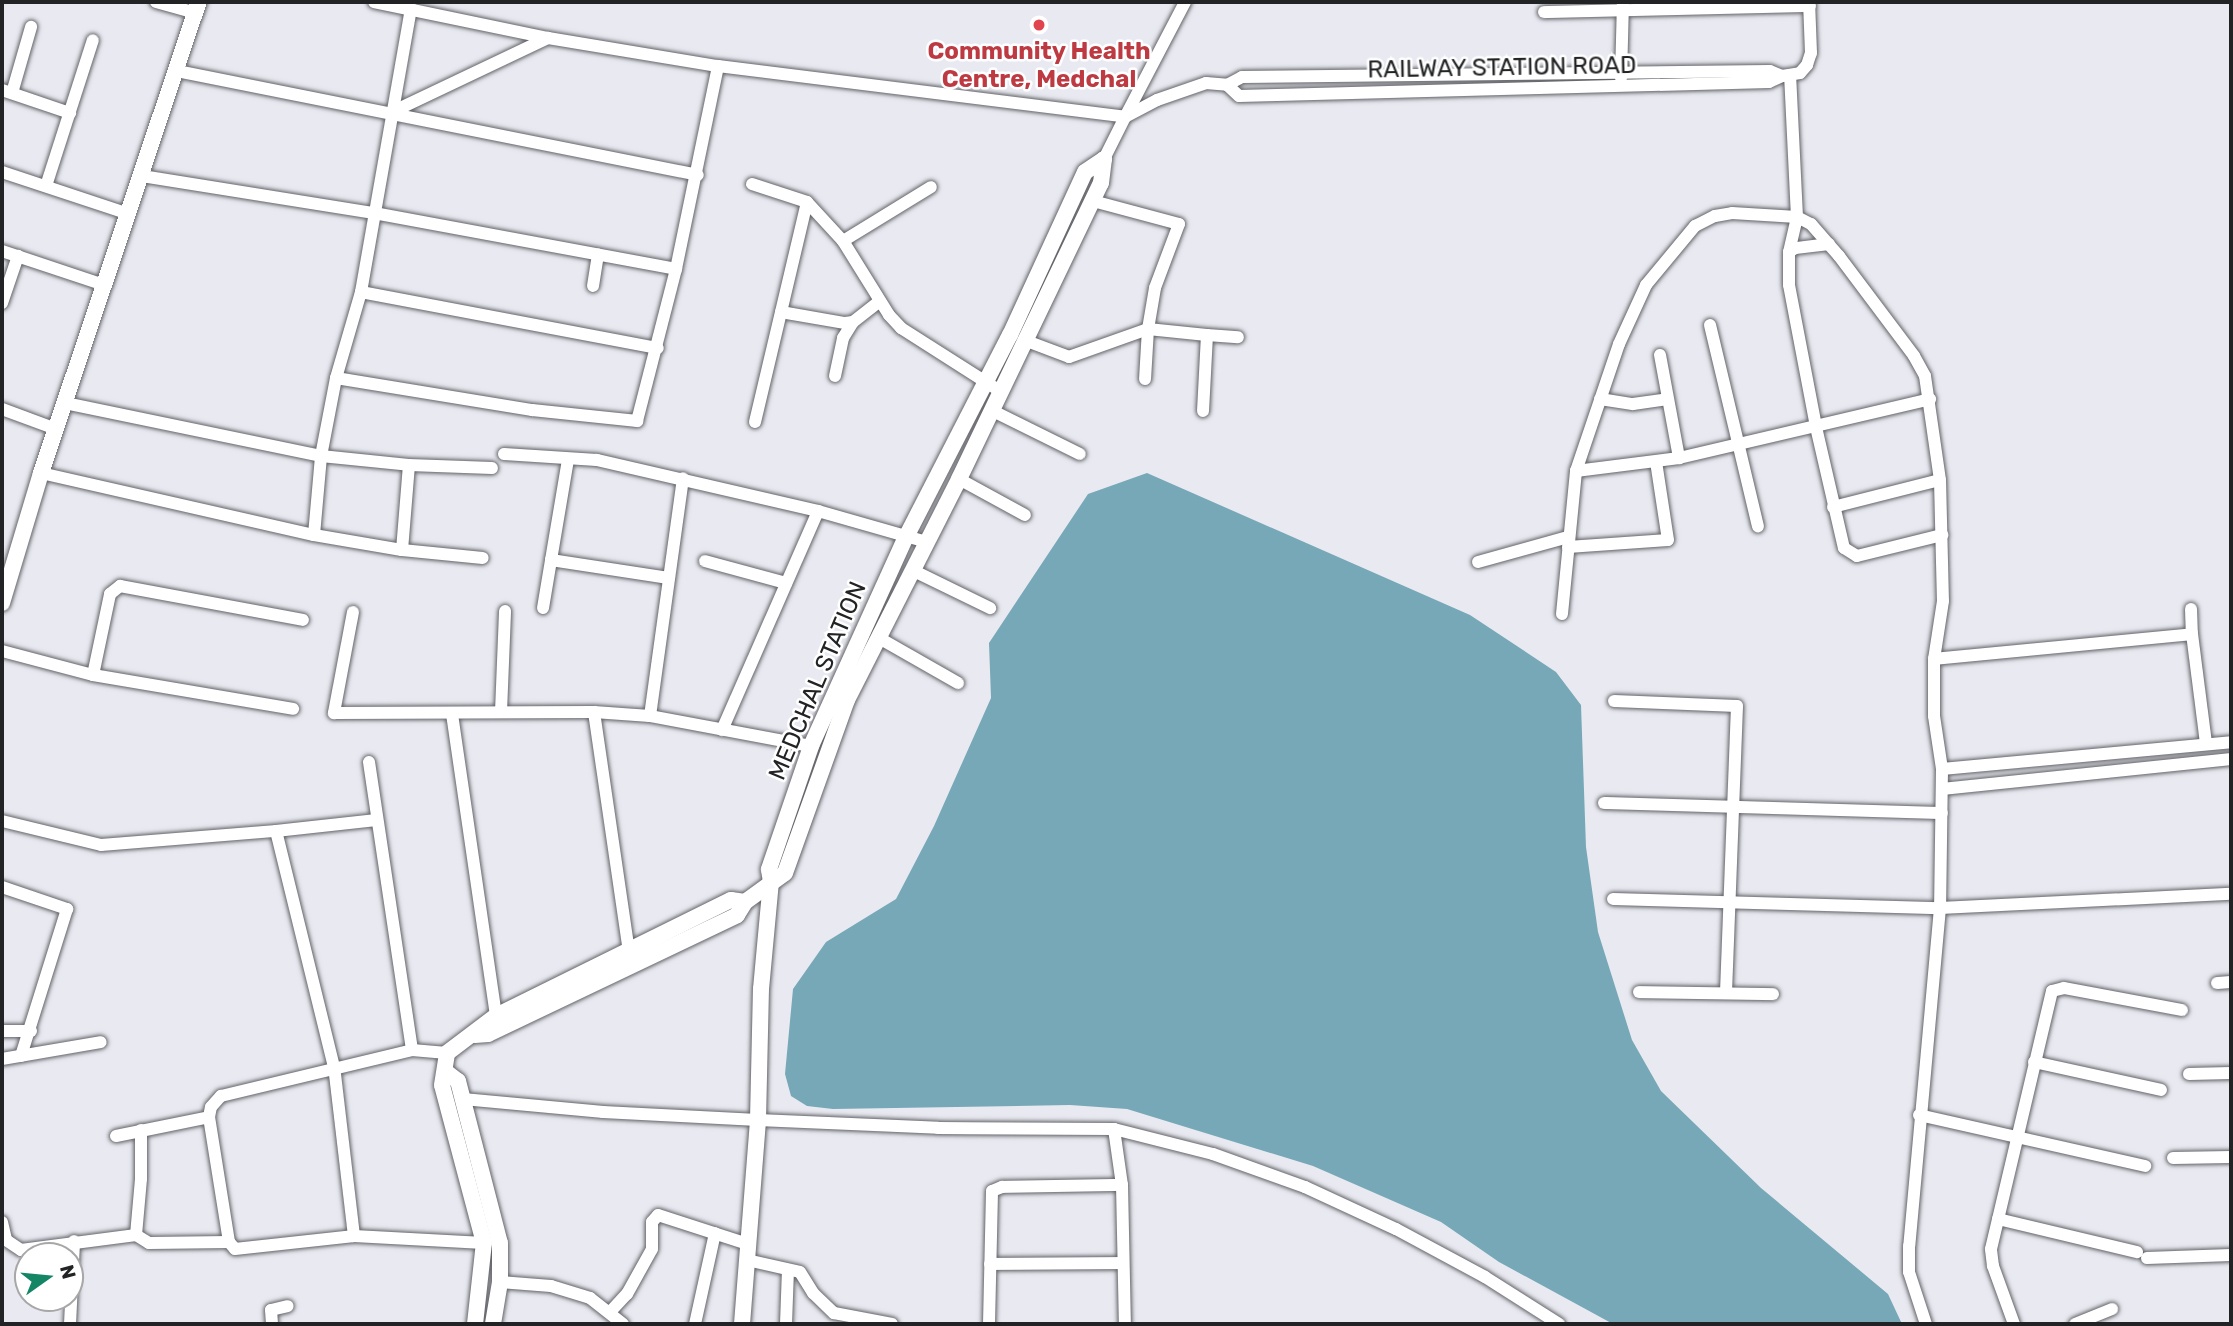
<!DOCTYPE html>
<style>
body{margin:0}
#map{position:relative;width:2233px;height:1326px;overflow:hidden;background:#e9eaf1;font-family:Rubik,sans-serif}
div>[style]{position:absolute}
[style*='--x']{left:calc(var(--x)*1px);top:calc(var(--y)*1px);width:calc(var(--w)*1px);rotate:calc(var(--a)*1deg)}
.water>*{inset:0;background:#77a8b7}
.roads{filter:drop-shadow(0 0 2px #626368) drop-shadow(0 0 2px #626368)}
.minor>*{height:12px;margin:-6px;padding:0 6px;transform-origin:6px;border-radius:6px;background:#fff}
.tertiary>*{height:16px;margin:-8px;padding:0 8px;transform-origin:8px;border-radius:8px;background:#fff}
.dots>*{width:19px;height:19px;translate:-50% -50%;box-sizing:border-box;border:4px solid #fff;border-radius:50%}
span{translate:-50% -50%;white-space:nowrap;text-align:center;line-height:1.15;-webkit-text-stroke:5px #fff;paint-order:stroke}
.health-label{font-size:24px;color:#be3a42;font-weight:700}
.street-label{font-size:24px;color:#222325}
.frame{position:absolute;inset:0;border:4px solid #222325;pointer-events:none}
.north{position:absolute;left:14px;top:1242px;width:70px;height:70px;box-sizing:border-box;background:#fff;border:2px solid #a7a7a8;border-radius:50%;rotate:75deg;font-size:19px;font-weight:700;line-height:28px;text-align:center;color:#222325}
.north::after{content:'';display:block;margin:auto;width:24px;height:32px;background:#148666;clip-path:polygon(50% 0,100% 100%,50% 72%,0 100%)}
</style>
<div id="map">
<div class="water">
<i style="clip-path:polygon(1147px 473px,1470px 615px,1556px 672px,1581px 705px,1586px 847px,1598px 932px,1632px 1040px,1661px 1091px,1761px 1188px,1888px 1294px,1902px 1324px,1613px 1324px,1499px 1262px,1441px 1222px,1313px 1166px,1127px 1109px,1070px 1105px,833px 1109px,807px 1106px,791px 1096px,785px 1074px,793px 989px,826px 942px,896px 899px,934px 826px,991px 698px,989px 643px,1088px 494px)"></i>
</div>
<div class="roads">
<div class="minor">
<i style="--x:156;--y:2;--w:41;--a:15.4"></i>
<i style="--x:374;--y:2;--w:178;--a:11.7"></i>
<i style="--x:548;--y:38;--w:172;--a:9.4"></i>
<i style="--x:718;--y:66;--w:410;--a:7.1"></i>
<i style="--x:1125;--y:117;--w:130;--a:-62.4"></i>
<i style="--x:1544;--y:12;--w:266;--a:-1.3"></i>
<i style="--x:177;--y:71;--w:531;--a:11.29"></i>
<i style="--x:1770;--y:71;--w:13;--a:23"></i>
<i style="--x:1782;--y:76;--w:14;--a:155"></i>
<i style="--x:1769;--y:82;--w:530;--a:178.49"></i>
<i style="--x:1239;--y:96;--w:16;--a:-137"></i>
<i style="--x:1227;--y:85;--w:17;--a:-28"></i>
<i style="--x:1242;--y:77;--w:528;--a:-0.65"></i>
<i style="--x:1782;--y:76;--w:18;--a:-9"></i>
<i style="--x:1800;--y:73;--w:11;--a:-49"></i>
<i style="--x:1807;--y:65;--w:13;--a:-72"></i>
<i style="--x:1811;--y:53;--w:51;--a:-92.2"></i>
<i style="--x:1621;--y:78;--w:76;--a:-88.5"></i>
<i style="--x:2;--y:90;--w:72;--a:18.7"></i>
<i style="--x:12;--y:93;--w:69;--a:-73.9"></i>
<i style="--x:392;--y:112;--w:173;--a:-25.4"></i>
<i style="--x:1104;--y:159;--w:47;--a:-63.4"></i>
<i style="--x:1125;--y:117;--w:36;--a:-28"></i>
<i style="--x:1157;--y:100;--w:52;--a:-19.1"></i>
<i style="--x:1206;--y:83;--w:21;--a:5"></i>
<i style="--x:2;--y:172;--w:134;--a:18.3"></i>
<i style="--x:142;--y:176;--w:235;--a:9.1"></i>
<i style="--x:374;--y:213;--w:307;--a:10.5"></i>
<i style="--x:676;--y:269;--w:207;--a:-78.3"></i>
<i style="--x:752;--y:184;--w:58;--a:18.1"></i>
<i style="--x:807;--y:202;--w:53;--a:47.3"></i>
<i style="--x:843;--y:241;--w:87;--a:58.1"></i>
<i style="--x:889;--y:315;--w:18;--a:47"></i>
<i style="--x:901;--y:328;--w:117;--a:32.5"></i>
<i style="--x:46;--y:186;--w:153;--a:-72.2"></i>
<i style="--x:1093;--y:201;--w:89;--a:15"></i>
<i style="--x:1179;--y:224;--w:68;--a:110.6"></i>
<i style="--x:1155;--y:288;--w:42;--a:99.7"></i>
<i style="--x:1148;--y:329;--w:59;--a:5.8"></i>
<i style="--x:1207;--y:335;--w:76;--a:93"></i>
<i style="--x:843;--y:241;--w:103;--a:-31.5"></i>
<i style="--x:1829;--y:244;--w:34;--a:173"></i>
<i style="--x:1795;--y:248;--w:7;--a:146"></i>
<i style="--x:1789;--y:252;--w:33;--a:90"></i>
<i style="--x:1789;--y:285;--w:145;--a:79.2"></i>
<i style="--x:1816;--y:427;--w:124;--a:77"></i>
<i style="--x:1844;--y:548;--w:15;--a:32"></i>
<i style="--x:1857;--y:556;--w:88;--a:-13.9"></i>
<i style="--x:2;--y:251;--w:108;--a:18.4"></i>
<i style="--x:1789;--y:252;--w:36;--a:-77"></i>
<i style="--x:1797;--y:217;--w:142;--a:-92.8"></i>
<i style="--x:593;--y:286;--w:32;--a:-81"></i>
<i style="--x:361;--y:292;--w:302;--a:10.7"></i>
<i style="--x:2;--y:303;--w:50;--a:-71.2"></i>
<i style="--x:781;--y:312;--w:65;--a:9.8"></i>
<i style="--x:845;--y:323;--w:8;--a:-7"></i>
<i style="--x:853;--y:322;--w:34;--a:-38"></i>
<i style="--x:1710;--y:325;--w:207;--a:76.6"></i>
<i style="--x:1207;--y:335;--w:31;--a:4"></i>
<i style="--x:1024;--y:340;--w:48;--a:20.7"></i>
<i style="--x:1069;--y:357;--w:84;--a:-19.5"></i>
<i style="--x:1148;--y:329;--w:50;--a:93.4"></i>
<i style="--x:1660;--y:355;--w:105;--a:79.5"></i>
<i style="--x:835;--y:376;--w:39;--a:-78"></i>
<i style="--x:843;--y:338;--w:19;--a:-58"></i>
<i style="--x:336;--y:378;--w:199;--a:9.3"></i>
<i style="--x:532;--y:410;--w:106;--a:6"></i>
<i style="--x:637;--y:421;--w:157;--a:-75.6"></i>
<i style="--x:1600;--y:399;--w:33;--a:9"></i>
<i style="--x:1633;--y:404;--w:35;--a:-8"></i>
<i style="--x:65;--y:403;--w:261;--a:11.7"></i>
<i style="--x:321;--y:456;--w:88;--a:5.8"></i>
<i style="--x:409;--y:465;--w:83;--a:2.1"></i>
<i style="--x:2;--y:409;--w:58;--a:20.3"></i>
<i style="--x:991;--y:410;--w:99;--a:26.3"></i>
<i style="--x:755;--y:422;--w:226;--a:-76.7"></i>
<i style="--x:504;--y:454;--w:93;--a:3.7"></i>
<i style="--x:597;--y:460;--w:227;--a:13"></i>
<i style="--x:818;--y:511;--w:113;--a:15.9"></i>
<i style="--x:1576;--y:471;--w:104;--a:-7.2"></i>
<i style="--x:1679;--y:458;--w:258;--a:-13.2"></i>
<i style="--x:41;--y:473;--w:280;--a:12.8"></i>
<i style="--x:314;--y:535;--w:89;--a:9.7"></i>
<i style="--x:402;--y:550;--w:81;--a:5.6"></i>
<i style="--x:959;--y:479;--w:75;--a:28.6"></i>
<i style="--x:1833;--y:507;--w:110;--a:-14.2"></i>
<i style="--x:314;--y:535;--w:79;--a:-84.9"></i>
<i style="--x:321;--y:456;--w:79;--a:-79.1"></i>
<i style="--x:336;--y:378;--w:90;--a:-73.8"></i>
<i style="--x:361;--y:292;--w:288;--a:-80"></i>
<i style="--x:1568;--y:547;--w:100;--a:-4"></i>
<i style="--x:1668;--y:540;--w:79;--a:-98.7"></i>
<i style="--x:402;--y:550;--w:85;--a:-85.3"></i>
<i style="--x:551;--y:560;--w:101;--a:-80.4"></i>
<i style="--x:705;--y:561;--w:84;--a:15.2"></i>
<i style="--x:1478;--y:562;--w:93;--a:-15.5"></i>
<i style="--x:912;--y:570;--w:87;--a:26"></i>
<i style="--x:543;--y:608;--w:49;--a:-80.5"></i>
<i style="--x:551;--y:560;--w:119;--a:8.7"></i>
<i style="--x:2191;--y:609;--w:25;--a:88"></i>
<i style="--x:353;--y:612;--w:103;--a:100.7"></i>
<i style="--x:334;--y:713;--w:260;--a:-0.2"></i>
<i style="--x:594;--y:712;--w:56;--a:4.1"></i>
<i style="--x:650;--y:716;--w:164;--a:10.6"></i>
<i style="--x:1562;--y:614;--w:144;--a:-84.4"></i>
<i style="--x:1576;--y:471;--w:134;--a:-71.3"></i>
<i style="--x:1619;--y:344;--w:65;--a:-65.4"></i>
<i style="--x:1646;--y:285;--w:77;--a:-50.3"></i>
<i style="--x:1695;--y:226;--w:22;--a:-27"></i>
<i style="--x:1715;--y:216;--w:17;--a:-10"></i>
<i style="--x:1732;--y:213;--w:65;--a:3.5"></i>
<i style="--x:1797;--y:217;--w:16;--a:27"></i>
<i style="--x:1811;--y:224;--w:43;--a:48.8"></i>
<i style="--x:1839;--y:256;--w:125;--a:53.1"></i>
<i style="--x:1914;--y:356;--w:23;--a:61"></i>
<i style="--x:1925;--y:376;--w:105;--a:81.8"></i>
<i style="--x:1940;--y:480;--w:121;--a:88.6"></i>
<i style="--x:1943;--y:601;--w:59;--a:98.8"></i>
<i style="--x:1934;--y:659;--w:57;--a:90"></i>
<i style="--x:1934;--y:716;--w:54;--a:81.4"></i>
<i style="--x:1942;--y:769;--w:139;--a:90.8"></i>
<i style="--x:1940;--y:908;--w:339;--a:95.2"></i>
<i style="--x:1909;--y:1246;--w:26;--a:90"></i>
<i style="--x:1909;--y:1272;--w:55;--a:71.9"></i>
<i style="--x:879;--y:638;--w:91;--a:29.7"></i>
<i style="--x:2;--y:651;--w:94;--a:14.8"></i>
<i style="--x:93;--y:675;--w:203;--a:9.6"></i>
<i style="--x:1934;--y:659;--w:259;--a:-5.5"></i>
<i style="--x:2192;--y:634;--w:111;--a:82.7"></i>
<i style="--x:93;--y:675;--w:83;--a:-78.1"></i>
<i style="--x:110;--y:594;--w:13;--a:-39"></i>
<i style="--x:120;--y:586;--w:186;--a:10.5"></i>
<i style="--x:1614;--y:701;--w:123;--a:2.3"></i>
<i style="--x:1737;--y:706;--w:286;--a:92.2"></i>
<i style="--x:501;--y:712;--w:101;--a:-87.7"></i>
<i style="--x:594;--y:712;--w:243;--a:81.7"></i>
<i style="--x:452;--y:714;--w:305;--a:81.7"></i>
<i style="--x:650;--y:716;--w:240;--a:-82.1"></i>
<i style="--x:722;--y:730;--w:239;--a:-66.3"></i>
<i style="--x:369;--y:762;--w:291;--a:81.5"></i>
<i style="--x:412;--y:1050;--w:35;--a:5"></i>
<i style="--x:1942;--y:769;--w:290;--a:-5.3"></i>
<i style="--x:1942;--y:789;--w:291;--a:-5.9"></i>
<i style="--x:1604;--y:803;--w:338;--a:1.7"></i>
<i style="--x:2;--y:821;--w:102;--a:13.6"></i>
<i style="--x:101;--y:845;--w:176;--a:-4.6"></i>
<i style="--x:2;--y:887;--w:69;--a:18.7"></i>
<i style="--x:67;--y:909;--w:154;--a:107.4"></i>
<i style="--x:1613;--y:899;--w:327;--a:1.6"></i>
<i style="--x:1940;--y:908;--w:291;--a:-2.8"></i>
<i style="--x:2217;--y:983;--w:14;--a:-4"></i>
<i style="--x:1639;--y:992;--w:134;--a:0.9"></i>
<i style="--x:2;--y:1031;--w:29;--a:0"></i>
<i style="--x:2;--y:1059;--w:100;--a:-9.7"></i>
<i style="--x:2034;--y:1062;--w:130;--a:12.4"></i>
<i style="--x:2189;--y:1074;--w:42;--a:-1.4"></i>
<i style="--x:463;--y:1099;--w:141;--a:5.3"></i>
<i style="--x:603;--y:1112;--w:155;--a:3"></i>
<i style="--x:758;--y:1120;--w:180;--a:2.5"></i>
<i style="--x:938;--y:1128;--w:176;--a:0.3"></i>
<i style="--x:1114;--y:1129;--w:102;--a:14.2"></i>
<i style="--x:1213;--y:1154;--w:98;--a:19.7"></i>
<i style="--x:1305;--y:1187;--w:100;--a:24.8"></i>
<i style="--x:1396;--y:1229;--w:101;--a:28.3"></i>
<i style="--x:1485;--y:1277;--w:88;--a:32.4"></i>
<i style="--x:1919;--y:1115;--w:232;--a:12.7"></i>
<i style="--x:209;--y:1117;--w:127;--a:80.9"></i>
<i style="--x:1114;--y:1129;--w:57;--a:81.9"></i>
<i style="--x:1122;--y:1185;--w:139;--a:88.8"></i>
<i style="--x:116;--y:1136;--w:95;--a:-11.5"></i>
<i style="--x:209;--y:1117;--w:10;--a:-79"></i>
<i style="--x:211;--y:1107;--w:15;--a:-48"></i>
<i style="--x:221;--y:1096;--w:196;--a:-13.5"></i>
<i style="--x:2173;--y:1158;--w:58;--a:-1"></i>
<i style="--x:1998;--y:1219;--w:143;--a:13.4"></i>
<i style="--x:2;--y:1222;--w:18;--a:77"></i>
<i style="--x:6;--y:1240;--w:18;--a:34"></i>
<i style="--x:21;--y:1250;--w:116;--a:-7.4"></i>
<i style="--x:136;--y:1235;--w:15;--a:32"></i>
<i style="--x:149;--y:1243;--w:80;--a:-0.7"></i>
<i style="--x:229;--y:1242;--w:9;--a:49"></i>
<i style="--x:235;--y:1249;--w:120;--a:-6.2"></i>
<i style="--x:354;--y:1236;--w:130;--a:3.1"></i>
<i style="--x:136;--y:1235;--w:56;--a:-84.9"></i>
<i style="--x:141;--y:1179;--w:49;--a:-90"></i>
<i style="--x:354;--y:1236;--w:170;--a:-96.7"></i>
<i style="--x:334;--y:1067;--w:243;--a:-103.8"></i>
<i style="--x:276;--y:831;--w:101;--a:-6.3"></i>
<i style="--x:2147;--y:1258;--w:84;--a:-2"></i>
<i style="--x:747;--y:1260;--w:54;--a:12.8"></i>
<i style="--x:800;--y:1272;--w:25;--a:58"></i>
<i style="--x:813;--y:1293;--w:29;--a:44"></i>
<i style="--x:834;--y:1313;--w:59;--a:10.7"></i>
<i style="--x:990;--y:1264;--w:132;--a:-0.4"></i>
<i style="--x:500;--y:1282;--w:51;--a:4.5"></i>
<i style="--x:551;--y:1286;--w:41;--a:17.1"></i>
<i style="--x:590;--y:1298;--w:42;--a:38.2"></i>
<i style="--x:610;--y:1312;--w:25;--a:-47"></i>
<i style="--x:627;--y:1294;--w:51;--a:-60.9"></i>
<i style="--x:652;--y:1249;--w:27;--a:-90"></i>
<i style="--x:652;--y:1222;--w:9;--a:-49"></i>
<i style="--x:658;--y:1215;--w:95;--a:17.9"></i>
<i style="--x:70;--y:1324;--w:83;--a:-87.2"></i>
<i style="--x:272;--y:1324;--w:14;--a:-94"></i>
<i style="--x:271;--y:1310;--w:17;--a:-13"></i>
<i style="--x:695;--y:1324;--w:93;--a:-77.6"></i>
<i style="--x:786;--y:1324;--w:54;--a:-87.9"></i>
<i style="--x:989;--y:1324;--w:133;--a:-88.7"></i>
<i style="--x:992;--y:1191;--w:11;--a:-22"></i>
<i style="--x:1002;--y:1187;--w:120;--a:-1"></i>
<i style="--x:2014;--y:1324;--w:62;--a:-109.9"></i>
<i style="--x:1993;--y:1266;--w:17;--a:-97"></i>
<i style="--x:1991;--y:1249;--w:265;--a:-76.7"></i>
<i style="--x:2052;--y:991;--w:12;--a:-14"></i>
<i style="--x:2064;--y:988;--w:120;--a:10.6"></i>
<i style="--x:2075;--y:1324;--w:40;--a:-22"></i>
</div>
<div class="tertiary">
<i style="--x:2;--y:603;--w:136;--a:-73.3"></i>
<i style="--x:41;--y:473;--w:497;--a:-71.5"></i>
<i style="--x:475;--y:1035;--w:13;--a:-4"></i>
<i style="--x:488;--y:1034;--w:276;--a:-25.5"></i>
<i style="--x:737;--y:915;--w:15;--a:-58"></i>
<i style="--x:745;--y:902;--w:49;--a:-35.9"></i>
<i style="--x:785;--y:873;--w:184;--a:-70.3"></i>
<i style="--x:847;--y:700;--w:248;--a:-63.1"></i>
<i style="--x:959;--y:479;--w:328;--a:-64.4"></i>
<i style="--x:1101;--y:183;--w:24;--a:-83"></i>
<i style="--x:446;--y:1072;--w:15;--a:37"></i>
<i style="--x:458;--y:1081;--w:167;--a:75.5"></i>
<i style="--x:500;--y:1243;--w:39;--a:90"></i>
<i style="--x:500;--y:1282;--w:43;--a:99.5"></i>
<i style="--x:475;--y:1324;--w:81;--a:-83.7"></i>
<i style="--x:484;--y:1243;--w:163;--a:-104.9"></i>
<i style="--x:442;--y:1085;--w:32;--a:-81"></i>
<i style="--x:447;--y:1053;--w:61;--a:-37.1"></i>
<i style="--x:496;--y:1016;--w:262;--a:-26.3"></i>
<i style="--x:731;--y:900;--w:14;--a:8"></i>
<i style="--x:742;--y:1324;--w:205;--a:-85.5"></i>
<i style="--x:758;--y:1120;--w:131;--a:-88.7"></i>
<i style="--x:761;--y:989;--w:107;--a:-84.7"></i>
<i style="--x:771;--y:882;--w:13;--a:-99"></i>
<i style="--x:769;--y:869;--w:130;--a:-71.1"></i>
<i style="--x:811;--y:746;--w:230;--a:-65.6"></i>
<i style="--x:906;--y:537;--w:227;--a:-62.8"></i>
<i style="--x:1010;--y:335;--w:179;--a:-65.3"></i>
<i style="--x:1085;--y:172;--w:23;--a:-34"></i>
</div>
</div>
<div class="dots">
<i style="left:1039px;top:25px;background:#e0444e"></i>
</div>
<div class="health-label">
<span style="left:1039px;top:66px">Community Health<br>Centre, Medchal</span>
</div>
<div class="street-label">
<span style="left:1502px;top:68px;rotate:-1deg">RAILWAY STATION ROAD</span>
<span style="left:818px;top:681px;rotate:-67deg">MEDCHAL STATION</span>
</div>
<div class="frame"></div>
<div class="north">N</div>
</div>
